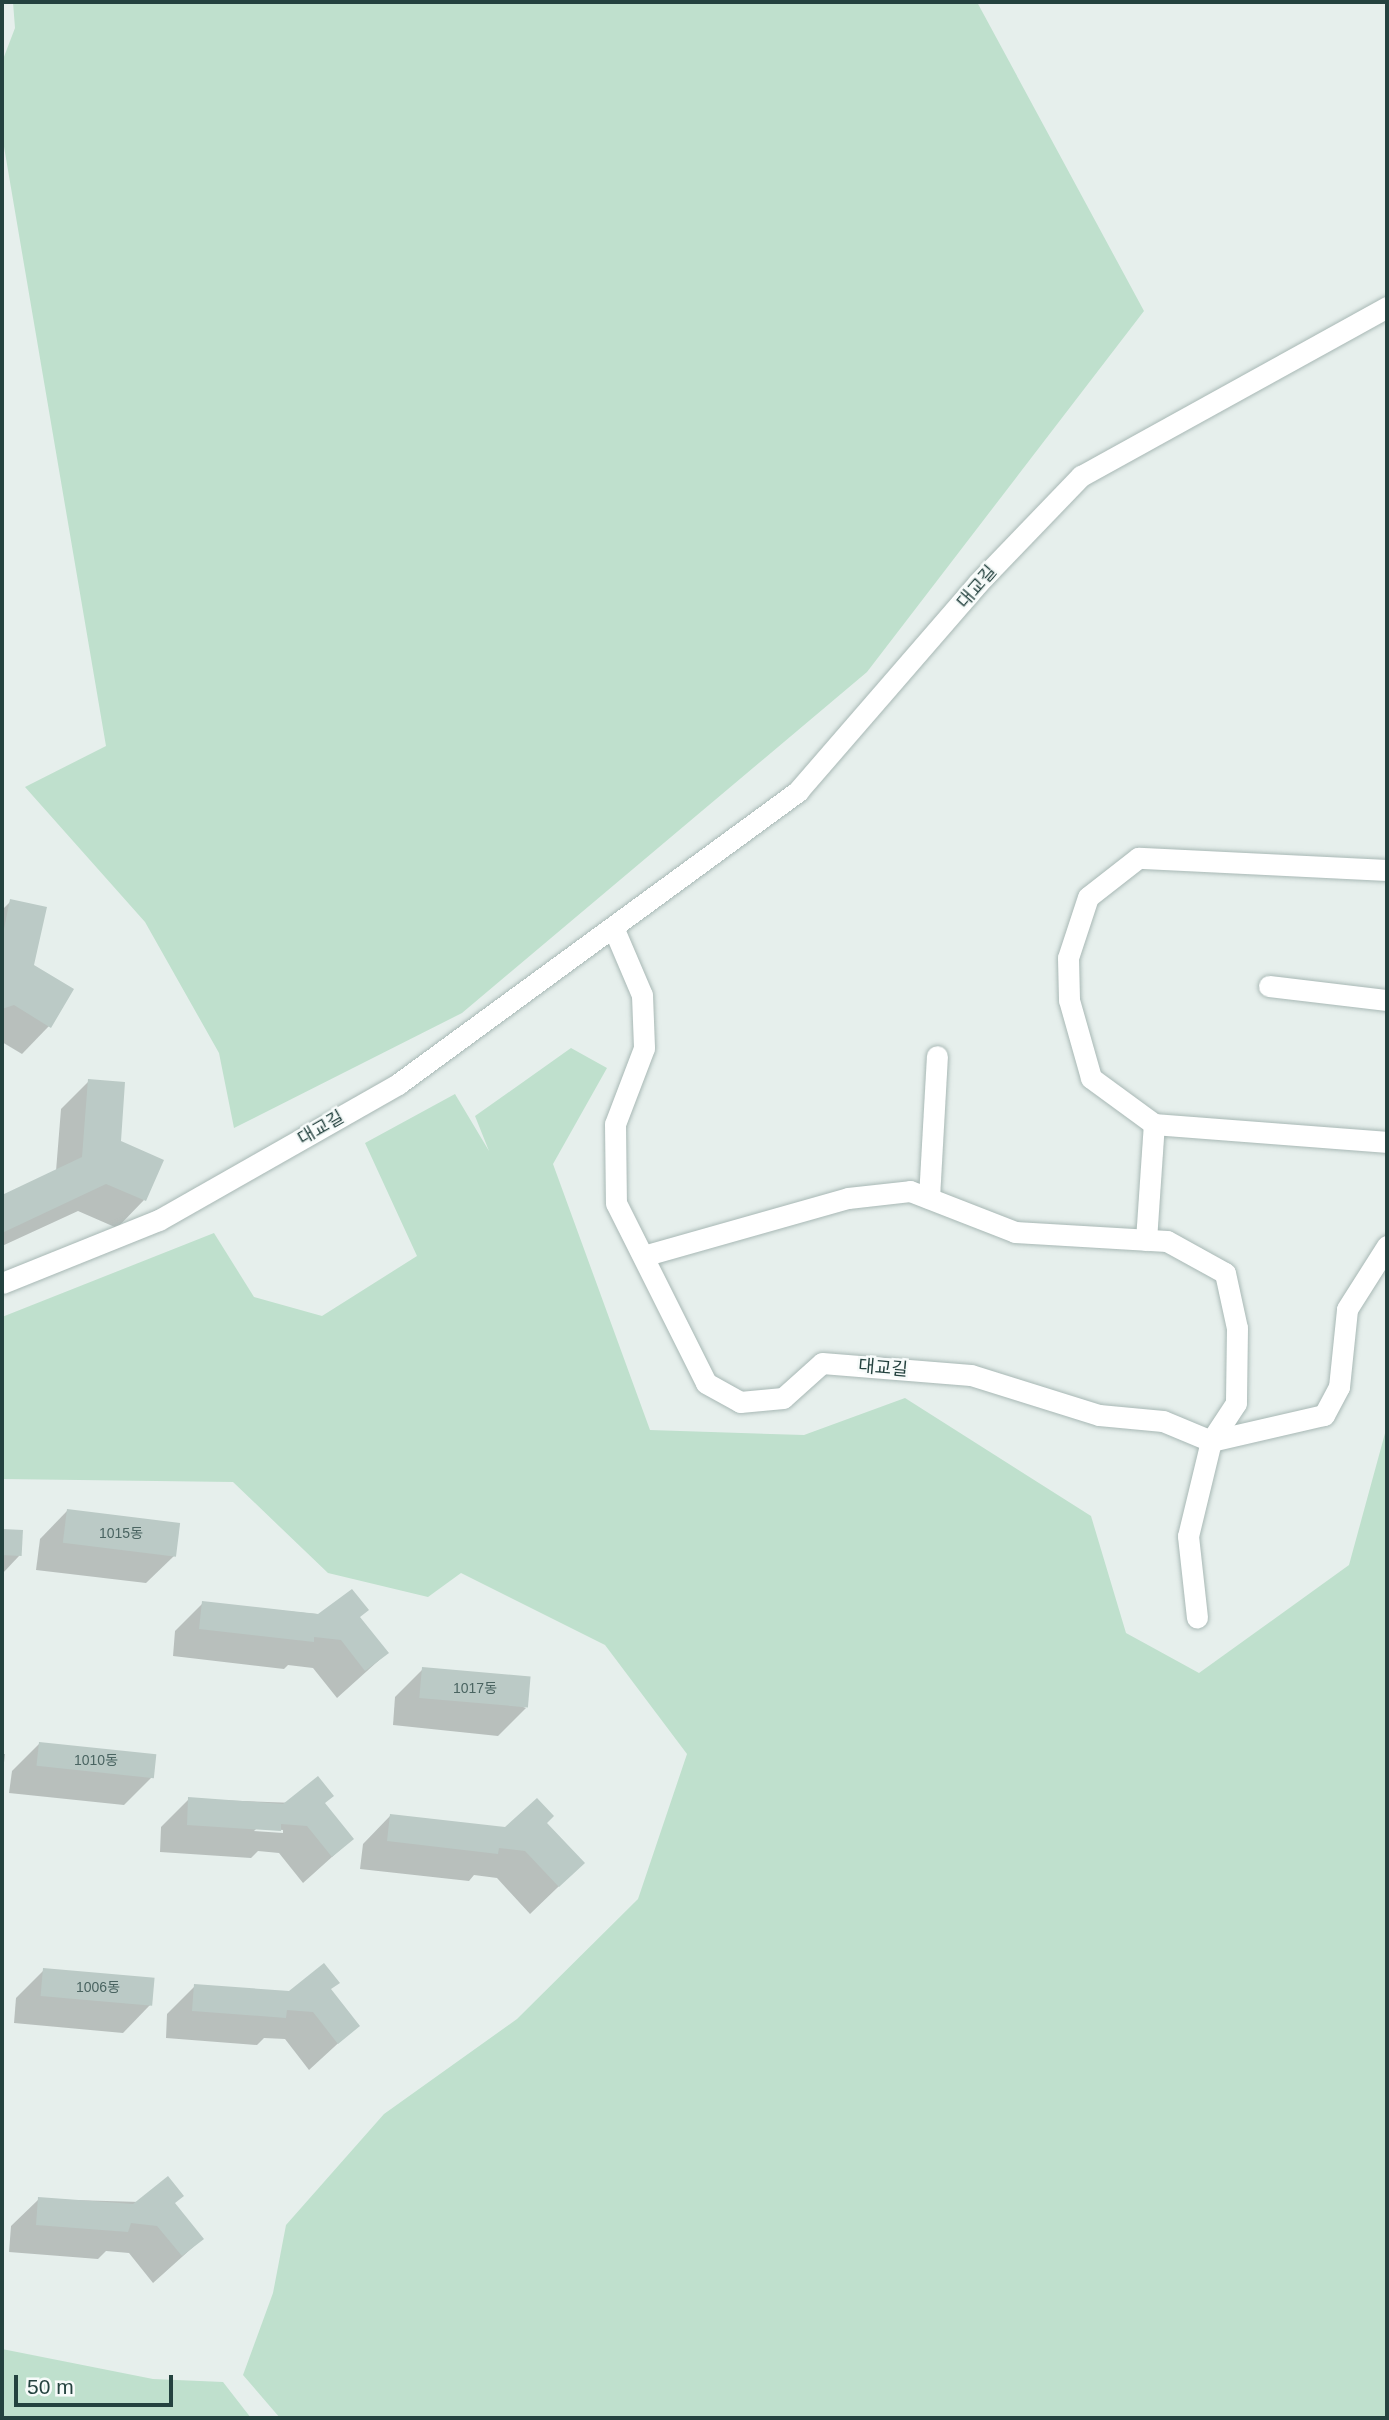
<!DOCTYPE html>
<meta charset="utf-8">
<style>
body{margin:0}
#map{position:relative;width:1389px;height:2420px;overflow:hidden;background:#e6efec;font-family:Helvetica,"Noto Sans KR",sans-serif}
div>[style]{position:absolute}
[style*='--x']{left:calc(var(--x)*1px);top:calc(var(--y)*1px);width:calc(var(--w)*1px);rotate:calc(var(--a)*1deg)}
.green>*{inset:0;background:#bfe0cd}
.shadow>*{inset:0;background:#0003}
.building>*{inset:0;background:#bbcac6;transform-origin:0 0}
.roads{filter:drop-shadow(0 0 2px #a8b8b5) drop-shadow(0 0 2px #a8b8b5)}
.minor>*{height:21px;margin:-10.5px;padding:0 10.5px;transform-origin:10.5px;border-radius:10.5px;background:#fff}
span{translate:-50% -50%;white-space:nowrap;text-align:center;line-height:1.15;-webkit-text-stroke:5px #f7fbfa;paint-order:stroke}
.number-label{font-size:14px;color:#4a6461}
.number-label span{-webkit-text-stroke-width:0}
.street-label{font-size:18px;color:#24423f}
.frame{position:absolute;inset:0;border:4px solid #24423f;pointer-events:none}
.scale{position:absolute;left:14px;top:2375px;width:159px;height:32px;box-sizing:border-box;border:4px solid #24423f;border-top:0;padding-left:9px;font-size:21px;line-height:24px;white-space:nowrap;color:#24423f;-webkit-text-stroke:5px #f7fbfa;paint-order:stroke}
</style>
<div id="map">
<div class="green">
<i style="clip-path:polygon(13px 2px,977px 2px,1144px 311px,867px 672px,462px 1013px,234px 1128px,219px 1053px,145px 922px,25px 787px,106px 746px,2px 135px,2px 62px,15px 28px)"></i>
<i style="clip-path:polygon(571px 1048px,607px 1068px,553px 1164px,650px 1430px,804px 1435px,905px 1398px,1091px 1516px,1126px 1633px,1199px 1673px,1349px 1565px,1387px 1426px,1387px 2418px,280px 2418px,243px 2375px,273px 2293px,286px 2225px,384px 2114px,517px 2019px,638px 1899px,687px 1754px,605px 1645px,461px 1573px,428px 1597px,328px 1573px,233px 1482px,2px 1479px,2px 1317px,214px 1233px,254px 1297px,322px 1316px,417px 1256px,365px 1143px,455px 1094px,489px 1151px,475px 1116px)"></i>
<i style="clip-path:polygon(2px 2349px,153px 2379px,223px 2382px,251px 2418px,2px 2418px)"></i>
</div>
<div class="shadow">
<i style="clip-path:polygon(11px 901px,49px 1026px,22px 1054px,2px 1042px,2px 910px)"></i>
<i style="clip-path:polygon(89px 1081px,144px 1200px,117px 1228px,78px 1211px,2px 1246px,2px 1197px,56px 1171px,61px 1109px)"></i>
<i style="clip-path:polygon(67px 1511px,174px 1556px,146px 1583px,36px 1570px,40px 1539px)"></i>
<i style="clip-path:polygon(2px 1531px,21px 1532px,19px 1556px,2px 1574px)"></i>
<i style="clip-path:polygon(203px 1603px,359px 1618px,387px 1653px,337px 1698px,313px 1668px,288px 1665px,284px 1669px,173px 1656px,175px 1631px)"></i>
<i style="clip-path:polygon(423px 1669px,526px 1708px,498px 1736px,393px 1725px,395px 1697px)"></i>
<i style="clip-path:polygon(39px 1744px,152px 1777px,124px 1805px,9px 1793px,12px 1771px)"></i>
<i style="clip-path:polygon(2px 1754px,5px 1754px,2px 1780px)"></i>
<i style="clip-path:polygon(evenodd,189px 1799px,324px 1804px,352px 1839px,303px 1883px,279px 1853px,258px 1851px,251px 1858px,160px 1852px,161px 1827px,189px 1799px,257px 1828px,283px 1830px,283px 1833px,254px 1831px,257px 1828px)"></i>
<i style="clip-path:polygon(390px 1816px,506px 1829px,545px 1823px,583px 1863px,530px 1914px,497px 1878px,474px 1875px,469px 1881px,360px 1869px,363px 1844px)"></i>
<i style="clip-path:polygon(44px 1970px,150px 2005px,123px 2033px,14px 2023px,16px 1998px)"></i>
<i style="clip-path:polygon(195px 1986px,290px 1992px,330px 1990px,358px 2025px,309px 2070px,285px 2039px,264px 2038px,257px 2045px,166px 2038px,167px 2014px)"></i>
<i style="clip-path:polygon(39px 2199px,174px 2203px,202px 2239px,153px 2283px,129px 2253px,106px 2251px,98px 2259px,9px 2252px,11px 2226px)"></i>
</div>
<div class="building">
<i style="clip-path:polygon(10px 899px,47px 907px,34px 965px,74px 989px,51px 1028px,14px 1005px,2px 1009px,2px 939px)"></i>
<i style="clip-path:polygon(88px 1079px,125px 1082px,121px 1141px,164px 1160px,146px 1201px,106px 1184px,2px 1233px,2px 1195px,82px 1157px)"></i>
<i style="left:67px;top:1509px;width:114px;height:34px;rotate:7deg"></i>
<i style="left:2px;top:1529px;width:21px;height:26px;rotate:3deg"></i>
<i style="clip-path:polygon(352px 1589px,369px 1610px,360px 1617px,389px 1653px,365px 1671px,341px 1640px,314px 1637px,314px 1642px,199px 1629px,202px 1601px,318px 1614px)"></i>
<i style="left:422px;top:1667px;width:109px;height:31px;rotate:5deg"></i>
<i style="left:39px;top:1742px;width:118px;height:24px;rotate:6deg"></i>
<i style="clip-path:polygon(318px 1776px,334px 1796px,325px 1803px,354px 1839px,332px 1857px,307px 1826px,281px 1824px,281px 1831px,187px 1825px,188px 1797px,283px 1804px)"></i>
<i style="clip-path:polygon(537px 1798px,554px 1816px,547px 1823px,585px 1863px,559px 1887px,525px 1851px,499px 1848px,498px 1854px,387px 1841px,390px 1814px,505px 1827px)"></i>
<i style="clip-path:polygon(324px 1963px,340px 1983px,331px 1989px,360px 2026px,338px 2044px,313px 2012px,287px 2010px,286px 2018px,192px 2011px,194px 1984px,289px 1991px)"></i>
<i style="left:43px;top:1968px;width:112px;height:28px;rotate:5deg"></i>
<i style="clip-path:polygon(168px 2176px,184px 2196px,175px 2203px,204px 2239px,182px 2256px,157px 2226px,131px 2223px,128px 2232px,36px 2225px,38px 2197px,133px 2204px)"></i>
</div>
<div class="roads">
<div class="minor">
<i style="--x:1387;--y:870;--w:249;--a:-177.2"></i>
<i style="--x:1138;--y:858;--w:63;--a:142"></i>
<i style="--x:1088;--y:897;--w:64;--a:108.2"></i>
<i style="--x:1068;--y:958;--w:42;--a:88.6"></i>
<i style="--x:1069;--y:1000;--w:81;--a:74.2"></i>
<i style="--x:1091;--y:1078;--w:78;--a:36.1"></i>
<i style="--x:1154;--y:1124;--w:234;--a:4.4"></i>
<i style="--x:613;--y:927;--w:74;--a:66.9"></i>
<i style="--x:642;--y:995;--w:53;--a:87.8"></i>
<i style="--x:644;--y:1048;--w:81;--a:110.9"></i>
<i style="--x:615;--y:1124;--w:79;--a:89.3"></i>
<i style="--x:616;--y:1203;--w:201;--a:63.4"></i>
<i style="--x:706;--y:1383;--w:39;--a:29"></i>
<i style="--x:740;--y:1402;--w:43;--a:-5.3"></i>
<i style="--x:783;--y:1398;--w:52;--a:-41.9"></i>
<i style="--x:822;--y:1363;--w:149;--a:4.6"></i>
<i style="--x:971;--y:1375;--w:134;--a:17.4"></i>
<i style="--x:1099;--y:1415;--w:64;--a:5.4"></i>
<i style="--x:1163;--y:1421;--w:52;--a:22.6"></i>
<i style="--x:1211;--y:1441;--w:116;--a:-13"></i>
<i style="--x:1324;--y:1415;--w:32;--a:-62"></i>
<i style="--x:1339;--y:1387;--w:78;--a:-84.1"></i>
<i style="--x:1347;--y:1309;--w:75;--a:-57.6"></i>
<i style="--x:1269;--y:986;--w:119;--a:6.8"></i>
<i style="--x:929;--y:1198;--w:142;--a:-86.8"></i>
<i style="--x:1146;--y:1240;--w:116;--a:-86.1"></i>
<i style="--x:643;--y:1256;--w:213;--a:-15.8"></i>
<i style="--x:848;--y:1198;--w:62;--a:-6.4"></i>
<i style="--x:910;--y:1191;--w:113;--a:21.3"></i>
<i style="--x:1015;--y:1232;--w:152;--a:3.4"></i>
<i style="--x:1167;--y:1241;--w:66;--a:28.9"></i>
<i style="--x:1225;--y:1273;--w:56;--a:77.7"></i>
<i style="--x:1237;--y:1328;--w:75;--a:90.8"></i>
<i style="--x:1236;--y:1403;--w:45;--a:123.3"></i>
<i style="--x:1211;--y:1441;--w:98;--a:103.6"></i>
<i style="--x:1188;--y:1536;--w:82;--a:83.7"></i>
<i style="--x:2;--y:1283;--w:169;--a:-21.9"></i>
<i style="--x:159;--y:1220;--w:275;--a:-29.6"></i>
<i style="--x:398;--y:1084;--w:496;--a:-36.2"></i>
<i style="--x:798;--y:791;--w:275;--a:-49.1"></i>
<i style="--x:978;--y:583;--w:149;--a:-46.1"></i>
<i style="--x:1081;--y:476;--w:350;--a:-28.9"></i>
</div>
</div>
<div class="number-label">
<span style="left:121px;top:1533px">1015동</span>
<span style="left:475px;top:1688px">1017동</span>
<span style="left:96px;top:1760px">1010동</span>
<span style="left:98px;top:1987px">1006동</span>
</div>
<div class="street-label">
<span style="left:977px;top:587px;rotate:-49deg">대교길</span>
<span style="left:321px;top:1128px;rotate:-30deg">대교길</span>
<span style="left:883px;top:1368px;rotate:5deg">대교길</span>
</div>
<div class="frame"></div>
<div class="scale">50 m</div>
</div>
